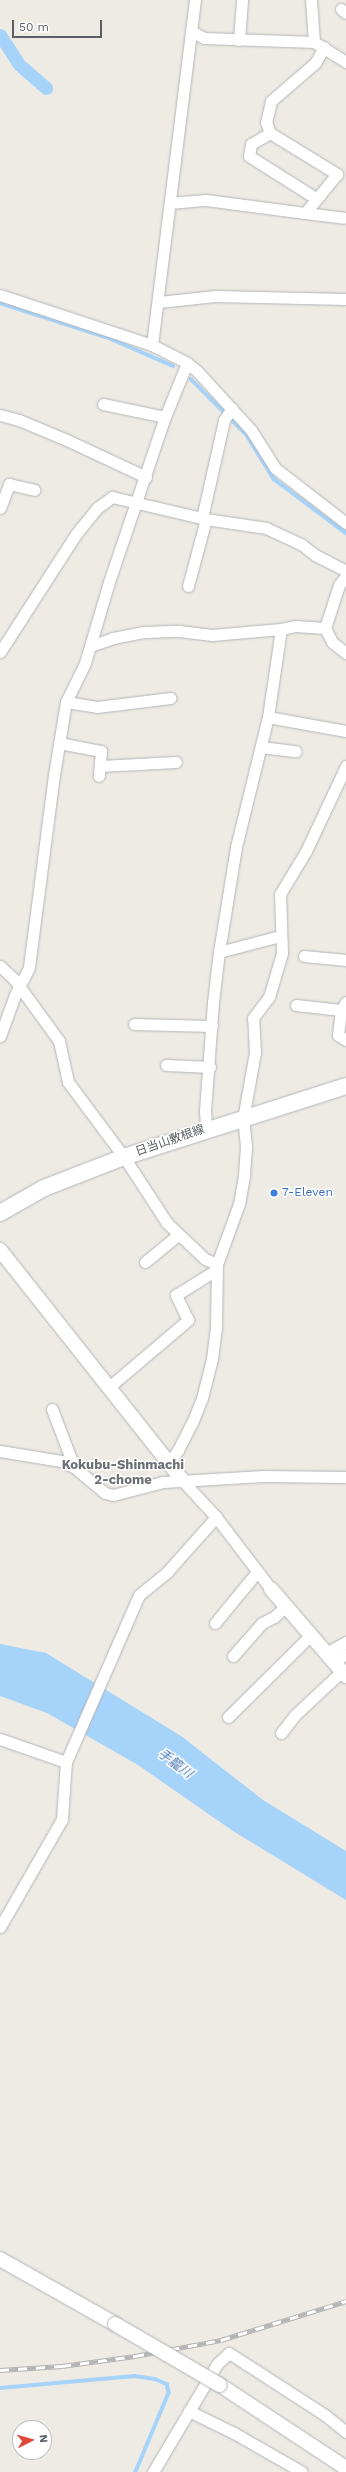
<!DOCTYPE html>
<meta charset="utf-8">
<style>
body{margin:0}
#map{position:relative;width:346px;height:2472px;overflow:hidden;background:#edebe3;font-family:"Work Sans","Noto Sans JP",sans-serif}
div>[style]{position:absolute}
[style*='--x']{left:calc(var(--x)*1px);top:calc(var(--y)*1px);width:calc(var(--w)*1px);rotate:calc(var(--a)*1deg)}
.water>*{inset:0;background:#a6d3fa}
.stream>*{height:3.5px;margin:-1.75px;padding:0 1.75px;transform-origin:1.75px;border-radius:1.75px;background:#a6d3fa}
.canal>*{height:13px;margin:-6.5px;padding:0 6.5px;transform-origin:6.5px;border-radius:6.5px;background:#a6d3fa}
.roads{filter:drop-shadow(0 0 1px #b3b5b9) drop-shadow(0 0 1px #b3b5b9)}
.minor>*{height:11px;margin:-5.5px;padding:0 5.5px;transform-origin:5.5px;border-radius:5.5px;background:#fff}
.tertiary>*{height:14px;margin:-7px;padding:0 7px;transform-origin:7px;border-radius:7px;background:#fff}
.secondary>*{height:16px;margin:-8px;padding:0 8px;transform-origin:8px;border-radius:8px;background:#fff}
.rail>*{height:4.5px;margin-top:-2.25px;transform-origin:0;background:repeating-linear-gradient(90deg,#fff 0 9px,#b3b4b4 0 18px);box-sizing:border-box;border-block:1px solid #b3b4b4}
.bridges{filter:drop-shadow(0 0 1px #b3b5b9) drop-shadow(0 0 1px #b3b5b9)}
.tertiary-bridge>*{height:14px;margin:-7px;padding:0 7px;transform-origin:7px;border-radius:7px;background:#fff}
.dots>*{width:11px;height:11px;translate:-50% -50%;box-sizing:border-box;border:2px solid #fff;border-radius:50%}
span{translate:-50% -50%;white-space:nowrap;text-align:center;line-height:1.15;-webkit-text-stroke:3px #fff;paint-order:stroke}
.street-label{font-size:12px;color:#5b5e63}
.shop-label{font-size:12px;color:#366cbe}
.left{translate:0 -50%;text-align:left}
.neighbourhood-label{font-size:13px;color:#6c7075;font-weight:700}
.water-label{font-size:13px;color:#4779b3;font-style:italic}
.north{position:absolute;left:12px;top:2420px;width:40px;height:40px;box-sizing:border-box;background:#fff;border:1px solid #bdbfc1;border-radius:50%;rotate:84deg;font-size:11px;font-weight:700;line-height:16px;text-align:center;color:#5b5e63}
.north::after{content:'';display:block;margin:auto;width:14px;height:18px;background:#df4937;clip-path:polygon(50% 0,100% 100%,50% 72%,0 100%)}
.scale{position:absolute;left:12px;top:20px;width:90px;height:18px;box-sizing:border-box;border:2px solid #5b5e63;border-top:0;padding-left:5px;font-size:12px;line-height:14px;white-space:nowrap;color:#5b5e63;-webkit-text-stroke:3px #fff;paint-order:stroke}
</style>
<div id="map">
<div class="water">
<i style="clip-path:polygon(0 1644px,46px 1653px,181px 1736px,263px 1800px,346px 1851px,346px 1900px,233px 1831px,138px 1765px,47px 1713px,0 1696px)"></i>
</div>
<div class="stream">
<i style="--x:0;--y:303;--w:114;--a:17.8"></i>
<i style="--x:109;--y:338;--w:70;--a:23.6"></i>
<i style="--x:191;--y:379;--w:79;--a:45"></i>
<i style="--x:247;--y:435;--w:52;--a:58.5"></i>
<i style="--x:274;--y:479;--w:90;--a:36.9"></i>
<i style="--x:0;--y:2388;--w:135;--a:-5.1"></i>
<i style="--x:134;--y:2376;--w:21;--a:8"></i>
<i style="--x:155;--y:2379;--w:13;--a:23"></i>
<i style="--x:167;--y:2384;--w:9;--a:77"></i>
<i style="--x:169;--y:2393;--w:86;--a:112.7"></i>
</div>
<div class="canal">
<i style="--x:0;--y:35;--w:35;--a:57"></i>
<i style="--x:22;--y:67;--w:32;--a:41"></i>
</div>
<div class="roads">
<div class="minor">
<i style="--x:311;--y:0;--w:42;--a:85.9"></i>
<i style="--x:341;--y:9;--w:6;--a:39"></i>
<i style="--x:191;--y:31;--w:15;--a:28"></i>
<i style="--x:204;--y:38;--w:110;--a:2.1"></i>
<i style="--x:314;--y:42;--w:38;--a:32"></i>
<i style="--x:239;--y:40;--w:40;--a:-85.7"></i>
<i style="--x:324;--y:47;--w:18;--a:119"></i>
<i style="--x:315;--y:63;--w:58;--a:139.2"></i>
<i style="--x:271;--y:101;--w:22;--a:103"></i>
<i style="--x:266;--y:122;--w:12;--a:70"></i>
<i style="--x:270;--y:133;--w:79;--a:31.5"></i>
<i style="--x:337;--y:174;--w:50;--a:129.4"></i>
<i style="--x:305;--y:213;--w:39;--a:7"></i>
<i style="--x:270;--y:133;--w:22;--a:150"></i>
<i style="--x:251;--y:144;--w:12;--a:99"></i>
<i style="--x:249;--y:156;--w:80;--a:32.3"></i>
<i style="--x:170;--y:203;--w:36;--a:-5"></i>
<i style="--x:206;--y:200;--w:100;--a:7.5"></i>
<i style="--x:0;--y:295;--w:160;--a:18.2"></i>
<i style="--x:152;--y:345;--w:39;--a:27"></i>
<i style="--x:187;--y:363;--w:14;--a:39"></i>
<i style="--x:198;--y:372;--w:79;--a:47.6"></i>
<i style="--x:251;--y:430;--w:45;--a:57.7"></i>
<i style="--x:275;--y:468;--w:90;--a:37.8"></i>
<i style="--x:159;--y:302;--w:56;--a:-6.1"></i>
<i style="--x:215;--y:296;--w:131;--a:1.3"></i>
<i style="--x:152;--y:345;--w:348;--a:-82.9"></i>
<i style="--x:103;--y:404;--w:63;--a:11.8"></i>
<i style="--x:0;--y:415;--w:20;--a:15"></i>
<i style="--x:19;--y:420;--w:54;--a:22.8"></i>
<i style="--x:69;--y:441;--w:85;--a:25.1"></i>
<i style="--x:0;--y:508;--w:26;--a:-69"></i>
<i style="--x:9;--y:484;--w:26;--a:13"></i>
<i style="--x:202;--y:518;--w:100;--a:-77.3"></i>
<i style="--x:224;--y:420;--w:14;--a:-56"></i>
<i style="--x:346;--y:576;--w:11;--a:128"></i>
<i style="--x:339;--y:585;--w:45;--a:108"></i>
<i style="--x:325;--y:628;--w:16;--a:63"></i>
<i style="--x:332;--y:642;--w:18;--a:38"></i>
<i style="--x:188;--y:586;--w:69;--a:-75"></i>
<i style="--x:90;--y:646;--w:24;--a:-19"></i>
<i style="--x:113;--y:638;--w:33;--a:-11"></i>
<i style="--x:145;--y:632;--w:34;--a:-2"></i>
<i style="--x:179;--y:631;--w:33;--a:7"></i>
<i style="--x:212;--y:635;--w:69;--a:-5"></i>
<i style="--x:0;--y:652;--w:140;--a:-57.2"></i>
<i style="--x:76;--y:534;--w:33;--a:-51"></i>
<i style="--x:97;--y:508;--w:19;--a:-36"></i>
<i style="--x:112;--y:497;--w:97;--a:13.2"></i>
<i style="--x:206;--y:519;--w:61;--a:8.5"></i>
<i style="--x:266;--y:528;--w:38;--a:25"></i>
<i style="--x:301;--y:544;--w:18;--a:38"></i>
<i style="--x:315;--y:555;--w:35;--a:27"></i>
<i style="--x:66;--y:702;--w:31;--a:9"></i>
<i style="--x:97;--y:707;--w:74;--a:-7"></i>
<i style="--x:268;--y:717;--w:79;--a:10.2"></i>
<i style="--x:59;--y:743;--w:43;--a:10.8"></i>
<i style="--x:101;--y:751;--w:25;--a:95"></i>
<i style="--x:261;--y:747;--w:35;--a:7"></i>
<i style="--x:100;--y:766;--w:76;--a:-3"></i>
<i style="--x:219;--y:952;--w:63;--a:-14.7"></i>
<i style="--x:304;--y:956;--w:42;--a:5.4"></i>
<i style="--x:0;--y:966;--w:19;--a:43"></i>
<i style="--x:14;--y:979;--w:77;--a:54"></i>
<i style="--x:59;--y:1041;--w:42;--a:77.6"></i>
<i style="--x:68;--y:1082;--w:94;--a:53.3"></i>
<i style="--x:124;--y:1157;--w:79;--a:56.9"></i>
<i style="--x:167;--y:1223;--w:52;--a:43.5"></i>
<i style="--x:205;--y:1259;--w:13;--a:23"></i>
<i style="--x:346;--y:1002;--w:9;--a:122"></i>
<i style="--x:341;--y:1010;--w:25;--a:97"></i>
<i style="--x:338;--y:1035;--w:9;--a:32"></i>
<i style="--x:296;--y:1005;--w:45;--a:6.3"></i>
<i style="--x:134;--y:1024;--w:78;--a:1.5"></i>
<i style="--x:0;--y:1036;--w:44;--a:-69.9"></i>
<i style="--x:15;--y:995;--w:31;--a:-63"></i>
<i style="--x:29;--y:967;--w:194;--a:-82.6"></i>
<i style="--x:54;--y:775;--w:74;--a:-80.7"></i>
<i style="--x:66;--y:702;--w:43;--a:-64"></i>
<i style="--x:85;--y:663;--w:84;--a:-73.5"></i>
<i style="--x:109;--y:582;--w:174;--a:-71.3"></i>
<i style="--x:165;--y:417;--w:58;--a:-67.8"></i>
<i style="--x:166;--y:1065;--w:44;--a:2.6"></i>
<i style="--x:206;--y:1129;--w:18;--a:-93"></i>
<i style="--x:205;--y:1111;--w:109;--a:-85.8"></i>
<i style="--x:213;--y:1002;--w:50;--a:-83.2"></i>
<i style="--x:219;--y:952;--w:106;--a:-80.8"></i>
<i style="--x:236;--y:847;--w:134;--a:-76.2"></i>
<i style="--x:268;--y:717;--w:89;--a:-81.6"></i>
<i style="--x:281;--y:629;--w:14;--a:-12"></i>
<i style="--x:295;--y:626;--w:30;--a:4"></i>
<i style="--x:145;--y:1262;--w:43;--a:-39.3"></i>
<i style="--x:109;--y:1387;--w:104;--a:-40.3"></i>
<i style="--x:188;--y:1320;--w:28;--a:-116"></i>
<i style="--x:176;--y:1295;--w:47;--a:-32"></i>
<i style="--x:52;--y:1409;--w:62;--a:69.2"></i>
<i style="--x:0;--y:1451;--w:62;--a:9.3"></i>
<i style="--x:61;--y:1461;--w:14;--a:25"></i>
<i style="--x:74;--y:1467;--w:40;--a:40"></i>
<i style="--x:105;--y:1493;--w:8;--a:14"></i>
<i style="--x:113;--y:1495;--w:52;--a:-14.6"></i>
<i style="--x:163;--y:1482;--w:100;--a:-3.4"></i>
<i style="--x:263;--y:1476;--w:83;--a:0.7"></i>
<i style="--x:169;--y:1462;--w:15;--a:-53"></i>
<i style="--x:178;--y:1450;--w:30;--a:-63"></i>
<i style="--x:192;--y:1423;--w:27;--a:-68"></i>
<i style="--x:202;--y:1398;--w:40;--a:-75.6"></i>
<i style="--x:212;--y:1359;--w:31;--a:-83"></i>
<i style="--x:216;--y:1328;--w:64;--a:-89.1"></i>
<i style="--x:217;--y:1264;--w:64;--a:-69.9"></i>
<i style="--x:239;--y:1204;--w:29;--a:-80"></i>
<i style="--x:244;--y:1175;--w:29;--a:-86"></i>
<i style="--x:246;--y:1146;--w:27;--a:-96"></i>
<i style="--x:243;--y:1119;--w:68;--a:-79.8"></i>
<i style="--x:255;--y:1052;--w:34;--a:-93"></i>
<i style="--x:253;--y:1018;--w:26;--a:-53"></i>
<i style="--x:269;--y:997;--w:46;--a:-73.5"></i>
<i style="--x:282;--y:953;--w:59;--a:-91.9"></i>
<i style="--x:280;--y:894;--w:50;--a:-58.8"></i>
<i style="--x:306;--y:851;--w:94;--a:-64.8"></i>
<i style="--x:182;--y:1480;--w:50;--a:47.4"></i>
<i style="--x:216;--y:1517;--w:91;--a:52.6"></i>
<i style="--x:215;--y:1623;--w:66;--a:-50.5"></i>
<i style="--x:326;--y:1653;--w:23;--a:-29"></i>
<i style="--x:233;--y:1656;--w:44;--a:-48.7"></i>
<i style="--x:262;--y:1623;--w:13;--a:-27"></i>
<i style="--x:274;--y:1617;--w:16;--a:-43"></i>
<i style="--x:334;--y:1661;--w:14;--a:-30"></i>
<i style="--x:228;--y:1717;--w:117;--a:-44.7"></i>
<i style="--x:281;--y:1733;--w:23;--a:-52"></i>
<i style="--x:295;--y:1715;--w:64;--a:-43.1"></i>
<i style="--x:0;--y:1739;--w:70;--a:19.2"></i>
<i style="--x:0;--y:1927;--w:125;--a:-60.1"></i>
<i style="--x:62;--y:1819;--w:57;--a:-86"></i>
<i style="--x:66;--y:1762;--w:182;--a:-66.4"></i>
<i style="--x:139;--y:1595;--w:36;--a:-39"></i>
<i style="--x:167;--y:1572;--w:74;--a:-48.3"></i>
<i style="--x:189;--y:2411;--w:50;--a:26.1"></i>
<i style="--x:234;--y:2433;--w:78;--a:29.8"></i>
<i style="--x:153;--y:2472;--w:126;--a:-59.3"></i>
<i style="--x:217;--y:2364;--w:16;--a:-43"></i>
<i style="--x:229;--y:2353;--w:114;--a:32.9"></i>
<i style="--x:325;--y:2415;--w:27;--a:39"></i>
</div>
<div class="tertiary">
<i style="--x:0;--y:1250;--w:293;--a:51.6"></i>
<i style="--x:271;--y:1589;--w:115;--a:49.2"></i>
<i style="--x:0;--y:2259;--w:132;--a:29.5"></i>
<i style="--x:220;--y:2385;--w:151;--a:33.4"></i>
</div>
<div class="secondary">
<i style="--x:0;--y:1213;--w:51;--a:-29.6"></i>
<i style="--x:44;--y:1188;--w:86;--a:-21.2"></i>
<i style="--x:124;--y:1157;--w:233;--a:-17.7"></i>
</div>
</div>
<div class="rail">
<i style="--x:0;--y:2370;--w:62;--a:-3.7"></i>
<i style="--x:62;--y:2366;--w:74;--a:-7.8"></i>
<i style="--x:135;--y:2356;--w:87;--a:-10.5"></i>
<i style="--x:221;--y:2340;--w:131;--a:-17.3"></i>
</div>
<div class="bridges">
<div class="tertiary-bridge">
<i style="--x:115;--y:2324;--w:121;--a:30.2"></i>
</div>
</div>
<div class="dots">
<i style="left:274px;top:1193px;background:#3f7fe0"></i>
</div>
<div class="street-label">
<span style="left:170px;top:1141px;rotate:-19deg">日当山敷根線</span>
</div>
<div class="shop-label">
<span class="left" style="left:282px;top:1193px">7-Eleven</span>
</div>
<div class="neighbourhood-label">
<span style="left:123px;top:1473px">Kokubu-Shinmachi<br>2-chome</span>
</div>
<div class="water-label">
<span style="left:175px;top:1764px;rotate:37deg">手籠川</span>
</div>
<div class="north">N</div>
<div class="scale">50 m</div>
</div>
